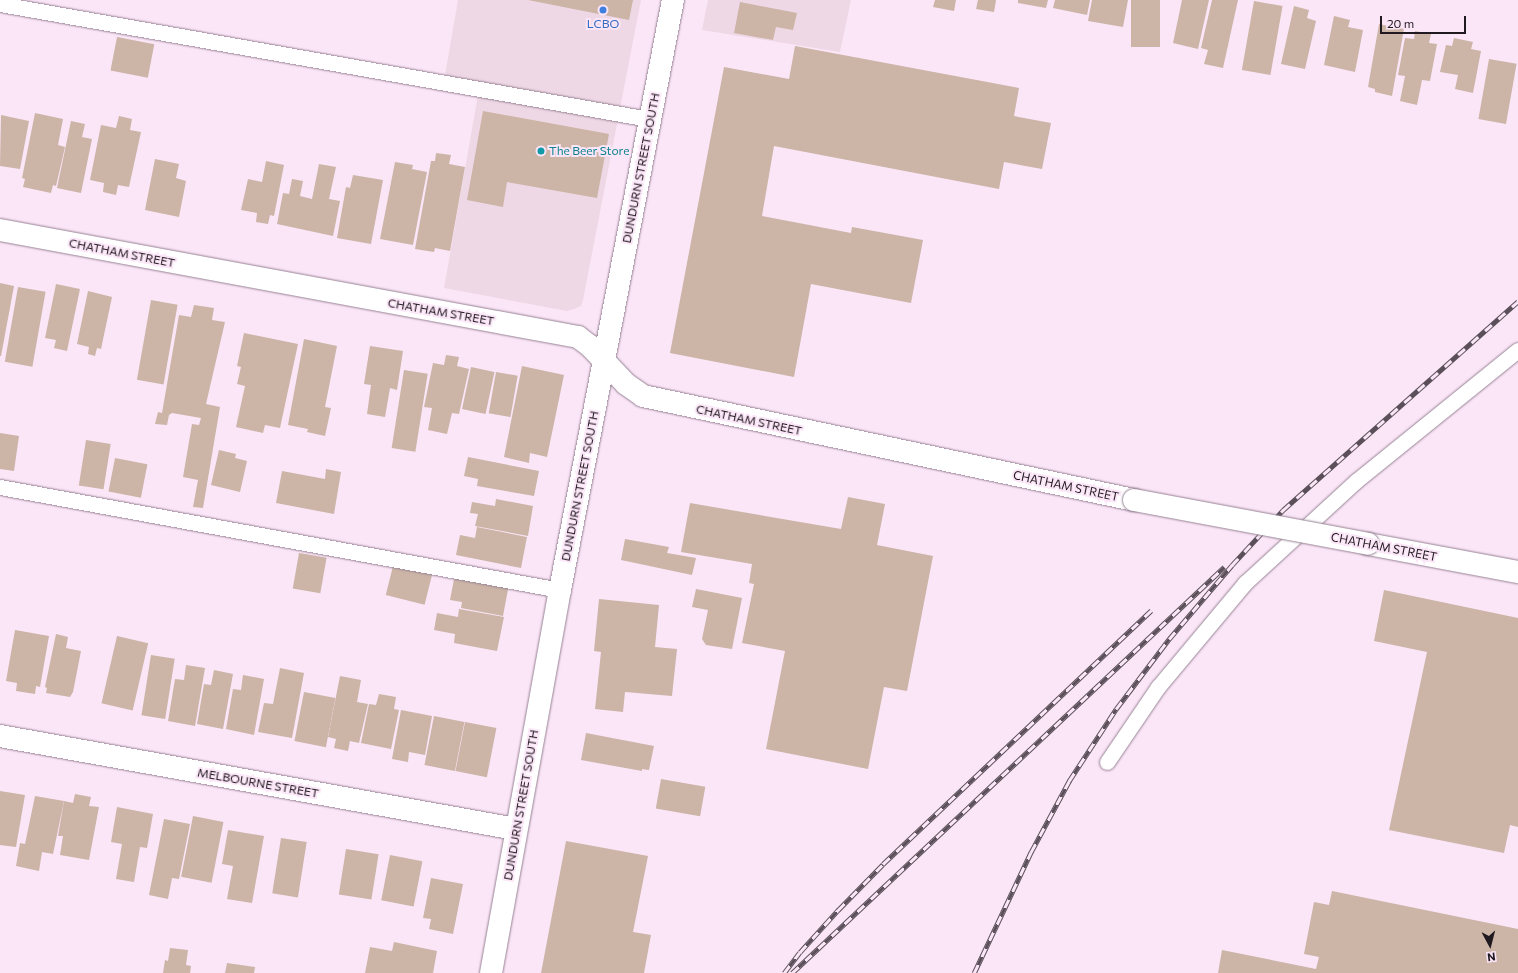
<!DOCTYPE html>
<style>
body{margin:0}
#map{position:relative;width:1518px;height:973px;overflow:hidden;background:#fbe6f8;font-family:Commissioner,sans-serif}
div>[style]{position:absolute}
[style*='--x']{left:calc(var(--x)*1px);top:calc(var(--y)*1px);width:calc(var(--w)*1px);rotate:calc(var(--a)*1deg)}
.commercial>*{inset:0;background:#efd8e5}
.building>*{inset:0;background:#ccb4a7;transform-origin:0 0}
.roads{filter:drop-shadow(0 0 1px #968394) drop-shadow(0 0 1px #968394)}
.lane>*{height:15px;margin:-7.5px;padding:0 7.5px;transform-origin:7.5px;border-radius:7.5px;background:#fff}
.street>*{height:22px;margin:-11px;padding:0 11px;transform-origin:11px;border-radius:11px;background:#fff}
.secondary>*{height:22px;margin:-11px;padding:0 11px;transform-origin:11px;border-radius:11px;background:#fff}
.rail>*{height:4.5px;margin-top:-2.25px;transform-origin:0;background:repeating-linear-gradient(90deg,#fbe6f8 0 9px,#5b505a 0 18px);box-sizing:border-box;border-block:1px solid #5b505a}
.bridges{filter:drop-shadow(0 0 1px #968394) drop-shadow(0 0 1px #968394)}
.street-bridge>*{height:22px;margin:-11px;padding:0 11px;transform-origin:11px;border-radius:11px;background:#fff}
.dots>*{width:11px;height:11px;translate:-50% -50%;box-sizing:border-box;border:2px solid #fbe6f8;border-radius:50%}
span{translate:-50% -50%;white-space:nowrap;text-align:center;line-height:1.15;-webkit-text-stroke:4px #fbe6f8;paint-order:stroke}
.shop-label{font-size:12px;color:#366cbe}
.culture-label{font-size:12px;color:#0d838f}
.left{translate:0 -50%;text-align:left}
.street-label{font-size:12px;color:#211920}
.north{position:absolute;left:1470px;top:925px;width:40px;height:40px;-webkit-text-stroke:3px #fbe6f8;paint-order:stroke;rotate:173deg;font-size:11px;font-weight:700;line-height:16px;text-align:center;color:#211920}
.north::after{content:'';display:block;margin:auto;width:14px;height:18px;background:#211920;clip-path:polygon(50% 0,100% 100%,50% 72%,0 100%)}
.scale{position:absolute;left:1380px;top:16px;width:86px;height:18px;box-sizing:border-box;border:2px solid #211920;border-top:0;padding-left:5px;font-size:12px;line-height:14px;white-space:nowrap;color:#211920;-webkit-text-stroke:3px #fbe6f8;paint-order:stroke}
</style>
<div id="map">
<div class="commercial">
<i style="clip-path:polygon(458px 0,641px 0,583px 300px,581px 306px,574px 309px,567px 311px,444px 288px,478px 95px,445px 75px)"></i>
<i style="clip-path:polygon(708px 0,851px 0,840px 52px,702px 30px)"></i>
</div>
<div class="building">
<i style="clip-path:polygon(528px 0,633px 0,629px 20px)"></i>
<i style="clip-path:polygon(935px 0,956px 0,954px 11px,933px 7px)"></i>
<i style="clip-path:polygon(978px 0,996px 0,994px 12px,976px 9px)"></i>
<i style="clip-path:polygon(1018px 0,1048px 0,1046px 8px,1018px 3px)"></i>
<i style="clip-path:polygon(1055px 0,1090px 0,1087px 15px,1053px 8px)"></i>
<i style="clip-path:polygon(1092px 0,1128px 0,1123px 27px,1088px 21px)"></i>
<i style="left:1131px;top:0;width:29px;height:47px"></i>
<i style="clip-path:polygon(1182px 0,1209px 0,1198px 49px,1173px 43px)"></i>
<i style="clip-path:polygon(1212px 0,1238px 0,1223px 68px,1204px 64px,1208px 50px,1201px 48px)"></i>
<i style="left:1254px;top:1px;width:29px;height:70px;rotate:10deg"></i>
<i style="clip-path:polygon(740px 2px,797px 13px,793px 30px,776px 27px,773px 40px,734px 33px)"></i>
<i style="clip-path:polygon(1294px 6px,1309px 10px,1307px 18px,1316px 21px,1305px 69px,1281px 64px)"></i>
<i style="clip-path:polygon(1334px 16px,1350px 20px,1348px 27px,1363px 30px,1355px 72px,1324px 65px)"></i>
<i style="clip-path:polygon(1379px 24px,1404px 29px,1392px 96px,1375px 92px,1375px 89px,1368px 87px)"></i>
<i style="clip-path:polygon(1415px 31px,1431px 34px,1429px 43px,1437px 44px,1430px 81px,1422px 80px,1417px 105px,1400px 101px,1405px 76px,1398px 75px,1405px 38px,1414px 39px)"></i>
<i style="left:117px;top:37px;width:38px;height:34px;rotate:11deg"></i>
<i style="clip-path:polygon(1454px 38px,1473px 42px,1471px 49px,1481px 51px,1473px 93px,1455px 89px,1458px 75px,1440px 72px,1446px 45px,1452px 46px)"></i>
<i style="clip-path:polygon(795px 46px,1019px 88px,1014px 116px,1051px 123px,1042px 169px,1004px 162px,999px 189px,774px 146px,762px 216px,851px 233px,852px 227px,923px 240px,911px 303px,811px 284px,794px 377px,670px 353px,724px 67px,789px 79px)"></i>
<i style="left:1489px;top:59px;width:28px;height:61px;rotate:10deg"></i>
<i style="clip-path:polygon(483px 111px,609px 134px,597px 198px,507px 182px,503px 207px,467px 200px)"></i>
<i style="clip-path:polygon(35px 113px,63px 119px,58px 145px,65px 147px,56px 186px,53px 185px,51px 193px,23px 187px,25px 179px,22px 178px)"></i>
<i style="clip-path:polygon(1px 115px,29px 121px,20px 169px,0 166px)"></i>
<i style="clip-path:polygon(119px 116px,132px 119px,130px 130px,141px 132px,129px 187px,118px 185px,116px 195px,103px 192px,104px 183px,90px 180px,101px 125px,116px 128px)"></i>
<i style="clip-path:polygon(71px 121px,85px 124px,82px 137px,92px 139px,81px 193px,57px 188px)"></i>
<i style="clip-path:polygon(436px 153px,451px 155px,449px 164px,465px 167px,450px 251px,435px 248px,434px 252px,415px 249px,431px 161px,435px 161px)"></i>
<i style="clip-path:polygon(155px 159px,179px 164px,176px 178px,186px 181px,179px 217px,145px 210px)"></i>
<i style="clip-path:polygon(266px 161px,284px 165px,274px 216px,270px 215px,268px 224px,256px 222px,257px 213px,241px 210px,248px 179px,262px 182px)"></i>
<i style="clip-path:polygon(395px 162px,413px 165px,412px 169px,427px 172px,413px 245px,380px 239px)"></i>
<i style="clip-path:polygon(319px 164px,336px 167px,329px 199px,340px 201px,333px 236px,277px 224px,283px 193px,289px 194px,292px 179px,303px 181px,300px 196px,312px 199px)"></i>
<i style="clip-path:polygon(353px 175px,383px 180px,371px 244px,337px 238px,346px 187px,350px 188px)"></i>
<i style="clip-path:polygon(0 283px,14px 286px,1px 356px,0 356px)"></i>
<i style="clip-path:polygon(56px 284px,80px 289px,67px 351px,54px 348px,56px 340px,45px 338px)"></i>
<i style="left:18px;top:287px;width:28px;height:76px;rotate:10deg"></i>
<i style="clip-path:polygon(88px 291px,112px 297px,101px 349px,97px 348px,95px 356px,88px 354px,89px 347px,77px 344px)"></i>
<i style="left:151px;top:300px;width:27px;height:81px;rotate:10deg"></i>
<i style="clip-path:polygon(194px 305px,214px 308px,212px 320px,225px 322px,206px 404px,220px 407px,203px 508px,193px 507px,198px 480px,183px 477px,192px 424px,199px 425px,201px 418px,172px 413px,169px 415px,167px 425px,155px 424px,158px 412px,162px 413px,179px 315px,191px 317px)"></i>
<i style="clip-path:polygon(244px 333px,298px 344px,280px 428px,265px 425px,263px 433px,236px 427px,245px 386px,237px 384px,241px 367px,237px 366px)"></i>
<i style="clip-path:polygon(304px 339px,337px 346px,325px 407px,331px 408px,325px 436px,307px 432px,308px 429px,288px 425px)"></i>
<i style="clip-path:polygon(370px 346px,403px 351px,397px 390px,390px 388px,385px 417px,367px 414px,371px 385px,364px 384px)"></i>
<i style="clip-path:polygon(446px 355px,459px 357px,457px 366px,469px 369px,459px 414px,452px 413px,447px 434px,428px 430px,432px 408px,424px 407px,433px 363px,444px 365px)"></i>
<i style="clip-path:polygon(522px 366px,564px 375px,547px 457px,530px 453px,529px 463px,504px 457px)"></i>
<i style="left:471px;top:367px;width:24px;height:43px;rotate:12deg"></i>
<i style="left:404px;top:370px;width:24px;height:79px;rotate:9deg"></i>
<i style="left:496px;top:372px;width:22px;height:42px;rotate:10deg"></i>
<i style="clip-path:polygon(0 433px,19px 436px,14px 471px,0 469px)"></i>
<i style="left:86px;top:440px;width:25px;height:46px;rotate:9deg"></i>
<i style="clip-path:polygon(219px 450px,236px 454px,235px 458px,247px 461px,240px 492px,211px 485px)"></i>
<i style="clip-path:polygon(468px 457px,539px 471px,534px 496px,477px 486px,478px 479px,464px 476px)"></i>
<i style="left:115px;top:458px;width:33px;height:34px;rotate:11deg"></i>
<i style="clip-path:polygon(326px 469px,341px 472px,334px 514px,276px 503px,282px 471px,325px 479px)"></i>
<i style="clip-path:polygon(848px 497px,885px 504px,877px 545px,933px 556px,907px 691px,884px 687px,868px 769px,766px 749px,785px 651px,742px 643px,754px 584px,749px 583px,752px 564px,681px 552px,690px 503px,841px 529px)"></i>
<i style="clip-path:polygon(496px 499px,533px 506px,528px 536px,475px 526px,478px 514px,470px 513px,472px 502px,495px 506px)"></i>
<i style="clip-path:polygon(477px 527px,527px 537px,521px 568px,456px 555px,460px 535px,475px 538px)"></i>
<i style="clip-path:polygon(625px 539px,669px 547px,667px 553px,696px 558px,692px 575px,621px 560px)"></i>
<i style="left:299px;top:553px;width:28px;height:36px;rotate:10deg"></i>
<i style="left:394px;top:562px;width:40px;height:34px;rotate:14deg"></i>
<i style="clip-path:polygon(455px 574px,509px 584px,503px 616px,461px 608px,462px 602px,450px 600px)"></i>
<i style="clip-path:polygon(696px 589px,742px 598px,732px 649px,706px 645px,702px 639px,708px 610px,692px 607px)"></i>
<i style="clip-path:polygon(1384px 590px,1518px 618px,1518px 827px,1510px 825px,1504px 853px,1389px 830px,1427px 652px,1374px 641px)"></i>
<i style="clip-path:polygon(599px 599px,659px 605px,655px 647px,677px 649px,672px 696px,625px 692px,623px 712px,595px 709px,601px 652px,594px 651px)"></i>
<i style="clip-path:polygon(459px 609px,504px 617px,497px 651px,454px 643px,455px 634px,434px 630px,437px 613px,458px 617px)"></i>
<i style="clip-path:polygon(15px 630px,49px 636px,40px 687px,36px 686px,35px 694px,16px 691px,17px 683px,6px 681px)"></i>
<i style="clip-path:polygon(56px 634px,68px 637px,66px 648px,81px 651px,73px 692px,70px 697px,46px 693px,47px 688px,45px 687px)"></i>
<i style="left:117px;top:636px;width:32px;height:69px;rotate:13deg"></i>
<i style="left:151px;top:655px;width:24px;height:61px;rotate:9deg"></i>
<i style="clip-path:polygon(186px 665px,205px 668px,195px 726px,168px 721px,175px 679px,184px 680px)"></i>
<i style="clip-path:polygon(280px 668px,304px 673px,292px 738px,258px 732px,264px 703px,273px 704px)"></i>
<i style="clip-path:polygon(214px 670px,233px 674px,223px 729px,197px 724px,204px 684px,211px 685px)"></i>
<i style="clip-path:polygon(243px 675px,264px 679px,254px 735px,226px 729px,233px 689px,241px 690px)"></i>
<i style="clip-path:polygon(340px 676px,361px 680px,357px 702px,368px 704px,359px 743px,350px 741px,348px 751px,334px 748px,336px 739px,328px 737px)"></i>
<i style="left:304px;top:692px;width:32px;height:50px;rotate:11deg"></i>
<i style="clip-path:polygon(379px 694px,396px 697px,394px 709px,399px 710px,391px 749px,361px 743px,369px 704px,376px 705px)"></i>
<i style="clip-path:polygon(401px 710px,432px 716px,425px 755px,409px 752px,408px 762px,392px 759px)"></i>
<i style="left:434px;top:716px;width:31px;height:50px;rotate:11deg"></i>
<i style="left:465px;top:722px;width:32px;height:50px;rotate:11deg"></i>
<i style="clip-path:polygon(586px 733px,654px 746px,649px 770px,642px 769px,642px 771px,581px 760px)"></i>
<i style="left:661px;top:779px;width:45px;height:30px;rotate:10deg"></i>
<i style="clip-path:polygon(0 791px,25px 795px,16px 847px,0 845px)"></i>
<i style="clip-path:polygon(75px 794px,91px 797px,89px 806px,99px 807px,89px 860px,60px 855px,63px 836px,58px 836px,64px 801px,73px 803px)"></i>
<i style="clip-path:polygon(35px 796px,64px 801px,53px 854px,42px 852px,39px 871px,16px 866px,20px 843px,25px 844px)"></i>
<i style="clip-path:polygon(117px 807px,153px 814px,147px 848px,140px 847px,134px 882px,116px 879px,122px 844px,111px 842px)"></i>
<i style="left:193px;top:816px;width:31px;height:62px;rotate:11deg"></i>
<i style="clip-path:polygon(164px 819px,190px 824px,179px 879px,172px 878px,168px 899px,149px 895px)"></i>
<i style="clip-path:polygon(228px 830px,264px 836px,252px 903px,227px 899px,233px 866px,222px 864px)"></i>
<i style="left:281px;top:838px;width:26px;height:56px;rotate:9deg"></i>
<i style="clip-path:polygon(566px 841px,648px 856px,633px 932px,651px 935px,644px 973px,541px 973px)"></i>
<i style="left:346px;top:849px;width:33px;height:46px;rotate:9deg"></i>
<i style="left:390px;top:855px;width:33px;height:46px;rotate:11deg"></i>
<i style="clip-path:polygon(431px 878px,463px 884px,453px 934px,429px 929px,431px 919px,423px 918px)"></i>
<i style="clip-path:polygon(1332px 891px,1518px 929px,1518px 973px,1218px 973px,1222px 950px,1316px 969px,1319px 957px,1304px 954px,1314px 902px,1329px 905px)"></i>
<i style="clip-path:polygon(394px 942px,437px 951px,433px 973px,365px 973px,370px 947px,392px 951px)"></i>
<i style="clip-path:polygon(170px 948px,188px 950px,186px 965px,191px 966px,190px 973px,163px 973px,165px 960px,168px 961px)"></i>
<i style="clip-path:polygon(227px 963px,255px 967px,254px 973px,225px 973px)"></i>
</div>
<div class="roads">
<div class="lane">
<i style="--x:0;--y:4;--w:659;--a:10.05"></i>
<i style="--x:0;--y:487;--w:569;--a:10.42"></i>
<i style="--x:1107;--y:762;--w:91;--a:-55.8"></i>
<i style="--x:1158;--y:687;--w:136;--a:-50.1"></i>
<i style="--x:1245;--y:583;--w:151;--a:-42.6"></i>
<i style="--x:1356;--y:481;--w:208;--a:-39"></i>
</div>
<div class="street">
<i style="--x:0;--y:230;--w:588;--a:10.49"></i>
<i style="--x:578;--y:337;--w:15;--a:37"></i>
<i style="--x:590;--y:346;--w:52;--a:46.5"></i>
<i style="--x:626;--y:384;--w:21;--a:35"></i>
<i style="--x:643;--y:396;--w:502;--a:11.96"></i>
<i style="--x:1368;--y:544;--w:153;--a:10.6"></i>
<i style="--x:0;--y:736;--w:524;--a:10.22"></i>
</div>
<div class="secondary">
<i style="--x:491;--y:973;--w:389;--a:-79.8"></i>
<i style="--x:560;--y:590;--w:601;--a:-79.16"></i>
</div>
</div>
<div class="rail">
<i style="--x:784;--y:973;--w:26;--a:-53"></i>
<i style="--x:800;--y:952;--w:57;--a:-47.9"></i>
<i style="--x:838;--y:910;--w:64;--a:-45.6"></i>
<i style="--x:883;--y:864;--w:369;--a:-43.4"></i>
<i style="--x:792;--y:973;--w:593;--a:-43.22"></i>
<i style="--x:974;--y:973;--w:134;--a:-64.8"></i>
<i style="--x:1031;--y:852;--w:81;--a:-61.8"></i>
<i style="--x:1069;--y:781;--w:86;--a:-56.9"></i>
<i style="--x:1116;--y:709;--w:88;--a:-52.9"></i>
<i style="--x:1169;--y:639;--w:97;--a:-49.6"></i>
<i style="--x:1232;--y:565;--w:75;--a:-47.2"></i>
<i style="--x:1283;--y:510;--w:314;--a:-41.6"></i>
</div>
<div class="bridges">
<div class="street-bridge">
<i style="--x:1134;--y:500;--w:238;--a:10.6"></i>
</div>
</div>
<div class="dots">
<i style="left:603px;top:10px;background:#3f7fe0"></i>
<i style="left:541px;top:151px;background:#0f9aa8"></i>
</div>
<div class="shop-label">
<span style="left:603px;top:24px">LCBO</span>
</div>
<div class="culture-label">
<span class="left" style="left:549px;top:151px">The Beer Store</span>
</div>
<div class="street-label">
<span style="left:641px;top:168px;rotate:-79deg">DUNDURN STREET SOUTH</span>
<span style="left:122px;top:253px;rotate:11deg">CHATHAM STREET</span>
<span style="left:441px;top:312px;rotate:10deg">CHATHAM STREET</span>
<span style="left:749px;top:420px;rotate:12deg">CHATHAM STREET</span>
<span style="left:580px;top:486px;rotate:-79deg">DUNDURN STREET SOUTH</span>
<span style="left:1066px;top:486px;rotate:12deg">CHATHAM STREET</span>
<span style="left:1384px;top:547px;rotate:11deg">CHATHAM STREET</span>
<span style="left:258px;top:783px;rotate:10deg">MELBOURNE STREET</span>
<span style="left:521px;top:805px;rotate:-80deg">DUNDURN STREET SOUTH</span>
</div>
<div class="north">N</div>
<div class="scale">20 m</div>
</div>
